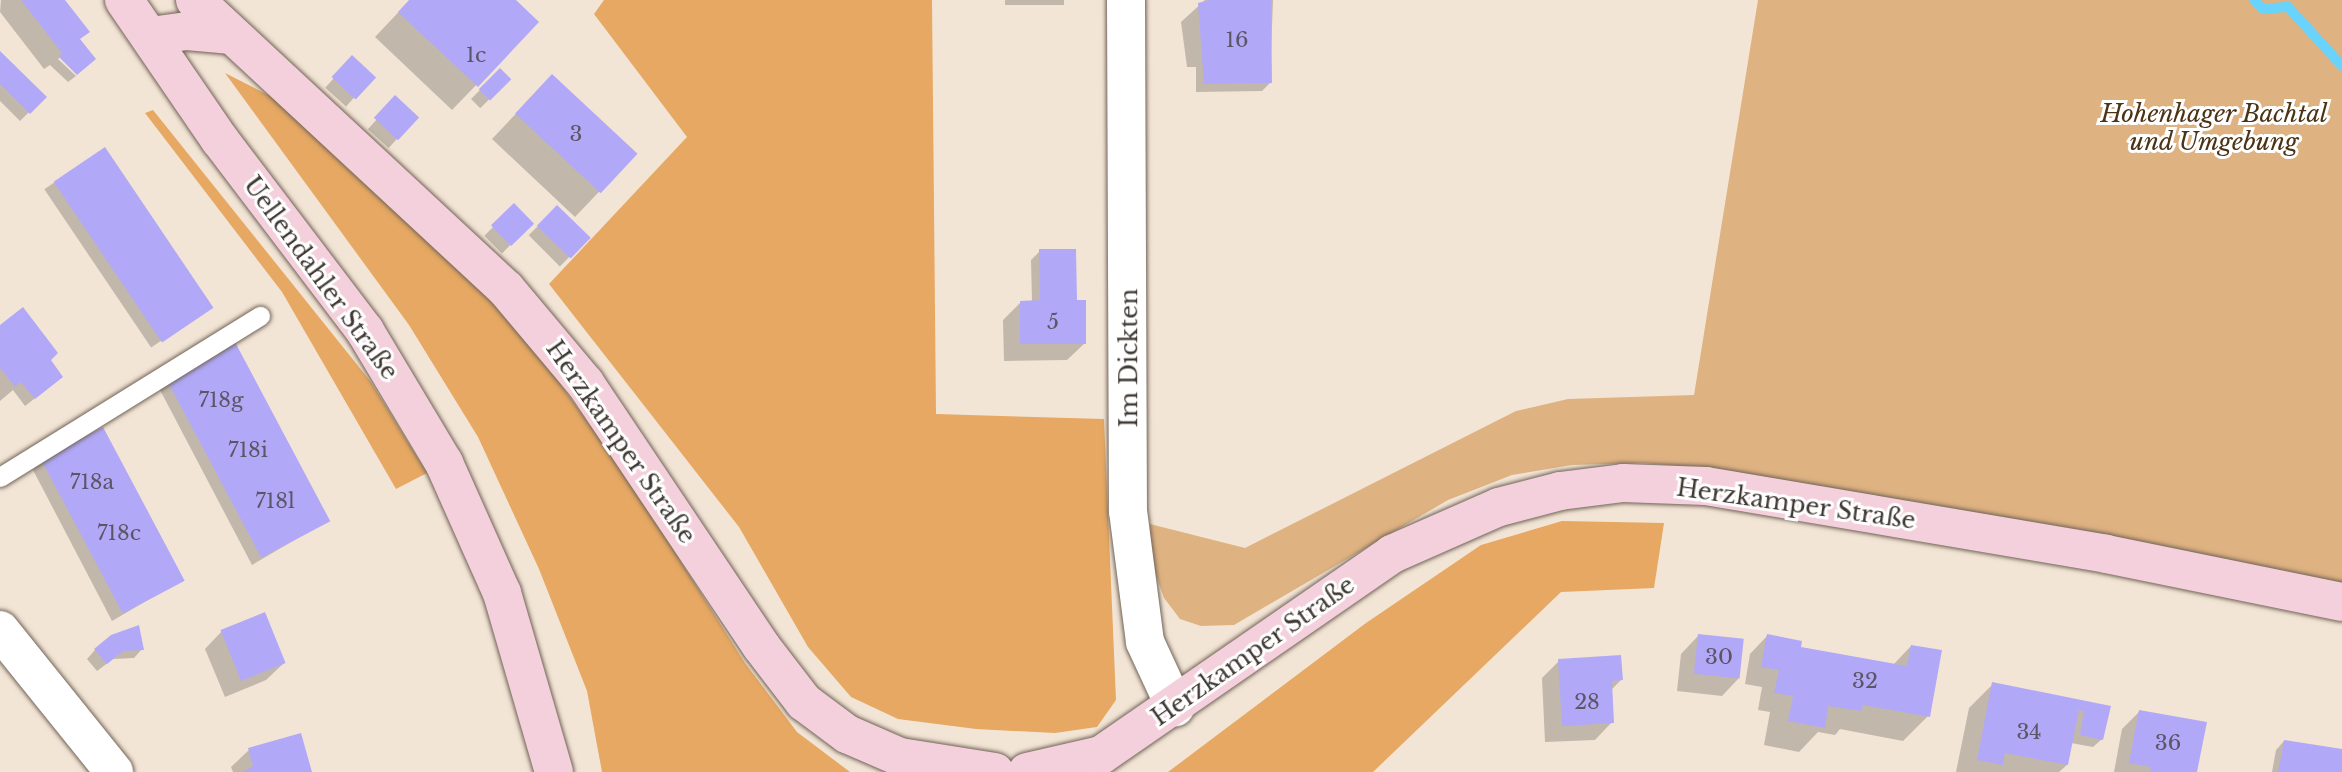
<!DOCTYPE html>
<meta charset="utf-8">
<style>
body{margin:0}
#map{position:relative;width:2342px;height:772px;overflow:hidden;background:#f3e5d6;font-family:"Libre Baskerville",serif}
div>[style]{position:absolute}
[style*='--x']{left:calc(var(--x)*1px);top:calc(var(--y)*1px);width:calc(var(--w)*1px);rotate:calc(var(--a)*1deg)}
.green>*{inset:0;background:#dfb282}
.forest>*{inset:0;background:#e6a863}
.shadow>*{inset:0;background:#0003;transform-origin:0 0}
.stream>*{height:10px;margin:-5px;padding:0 5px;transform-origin:5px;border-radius:5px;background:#69d3fb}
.building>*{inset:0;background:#b1a9f8;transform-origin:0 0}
.roads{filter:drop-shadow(0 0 2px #706356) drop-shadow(0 0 2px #706356)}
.lane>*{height:19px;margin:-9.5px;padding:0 9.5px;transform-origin:9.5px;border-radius:9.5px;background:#fff}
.street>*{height:38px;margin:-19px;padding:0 19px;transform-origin:19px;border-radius:19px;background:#fff}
.secondary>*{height:38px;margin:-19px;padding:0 19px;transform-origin:19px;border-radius:19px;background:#f4d0dc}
span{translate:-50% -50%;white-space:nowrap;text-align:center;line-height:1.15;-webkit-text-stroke:6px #fff;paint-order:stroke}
.number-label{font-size:21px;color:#5c5565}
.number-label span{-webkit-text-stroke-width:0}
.park-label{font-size:24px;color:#4c3315;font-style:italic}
.street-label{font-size:24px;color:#3f3934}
</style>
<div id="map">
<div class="green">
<i style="clip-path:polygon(1758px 0,2342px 0,2342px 585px,1725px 470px,1643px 463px,1572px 465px,1512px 475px,1448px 500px,1234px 625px,1201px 626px,1180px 619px,1164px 598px,1150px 559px,1150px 524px,1245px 548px,1516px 411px,1568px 399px,1694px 395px)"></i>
</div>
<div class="forest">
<i style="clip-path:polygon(604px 0,932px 0,936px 414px,1104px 419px,1116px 700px,1097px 727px,1055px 733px,976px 729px,898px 719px,851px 697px,808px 647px,739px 527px,549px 284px,687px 137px,594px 14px)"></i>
<i style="clip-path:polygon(225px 73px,270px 96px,455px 255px,538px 353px,630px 481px,745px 663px,797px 732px,850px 772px,602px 772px,587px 691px,539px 569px,478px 437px,409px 325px)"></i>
<i style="clip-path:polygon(153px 110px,371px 382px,427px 473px,396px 489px,282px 292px,145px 113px)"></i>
<i style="clip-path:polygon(1562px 521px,1664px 523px,1654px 588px,1561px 592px,1373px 772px,1168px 772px,1366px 623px,1481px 545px)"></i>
</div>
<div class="shadow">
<i style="clip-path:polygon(1px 0,63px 0,87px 32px,58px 59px,76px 76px,68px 82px,50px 65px,44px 69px,0 12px)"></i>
<i style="clip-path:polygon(410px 0,513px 0,537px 22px,452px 110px,375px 37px)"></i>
<i style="left:1005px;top:0;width:59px;height:5px"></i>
<i style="clip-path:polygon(1205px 0,1273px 0,1270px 83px,1262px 91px,1196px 92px,1196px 67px,1187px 67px,1181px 22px)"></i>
<i style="clip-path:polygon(0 53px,44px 97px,20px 121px,0 101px)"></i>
<i style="left:352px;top:58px;width:28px;height:40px;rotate:42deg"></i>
<i style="left:500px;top:70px;width:13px;height:41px;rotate:45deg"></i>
<i style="left:396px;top:98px;width:28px;height:42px;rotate:42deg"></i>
<i style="clip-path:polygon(528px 101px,635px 154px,575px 217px,492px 139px)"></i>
<i style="left:104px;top:149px;width:191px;height:72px;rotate:56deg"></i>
<i style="left:514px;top:206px;width:25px;height:42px;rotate:45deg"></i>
<i style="left:557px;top:207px;width:44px;height:40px;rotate:45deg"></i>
<i style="clip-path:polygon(1040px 251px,1075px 299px,1085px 343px,1067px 360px,1004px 361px,1003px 320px,1021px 302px,1032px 302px,1031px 260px)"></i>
<i style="clip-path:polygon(0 327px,49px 360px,52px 385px,25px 406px,13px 390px,0 401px)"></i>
<i style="clip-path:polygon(167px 380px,327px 521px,252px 565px,159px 388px)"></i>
<i style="clip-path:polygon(42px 461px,182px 580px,112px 621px,33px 470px)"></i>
<i style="clip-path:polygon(222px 631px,284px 663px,266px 680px,225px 697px,205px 649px)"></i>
<i style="clip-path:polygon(1698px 636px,1739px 678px,1722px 696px,1677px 691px,1681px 654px)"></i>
<i style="clip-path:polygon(1767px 636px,1799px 648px,1893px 665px,1911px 646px,1928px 716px,1903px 741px,1840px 729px,1835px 735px,1818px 732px,1799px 752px,1764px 745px,1770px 712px,1758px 710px,1762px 687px,1745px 684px,1750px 654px)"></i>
<i style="clip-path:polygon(142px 649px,134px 658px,113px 659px,97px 671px,87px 659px,95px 650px)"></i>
<i style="clip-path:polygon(1559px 661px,1621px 680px,1611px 690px,1612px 722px,1595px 740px,1545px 742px,1542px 678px)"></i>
<i style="clip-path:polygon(1993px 684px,2082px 701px,2102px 739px,2093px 747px,2071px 743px,2067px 765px,2059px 772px,1956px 772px,1969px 708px)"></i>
<i style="clip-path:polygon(2140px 711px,2196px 772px,2114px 772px,2122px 729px)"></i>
<i style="clip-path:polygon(2284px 741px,2342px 751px,2342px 772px,2272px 772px,2276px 750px)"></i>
<i style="clip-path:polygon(249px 750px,310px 772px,233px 772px,231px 767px)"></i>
</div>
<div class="stream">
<i style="--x:2254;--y:0;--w:13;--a:45"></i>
<i style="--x:2263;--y:9;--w:25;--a:-5"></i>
<i style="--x:2288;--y:7;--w:80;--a:47.5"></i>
</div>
<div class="building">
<i style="clip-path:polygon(21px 0,65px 0,90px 32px,80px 39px,96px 59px,77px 75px,59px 57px,62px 53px)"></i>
<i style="clip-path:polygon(409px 0,516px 0,539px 22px,478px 87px,398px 12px)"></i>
<i style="clip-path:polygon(1209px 0,1271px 0,1272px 83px,1204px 84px,1198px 3px)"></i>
<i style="clip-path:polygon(0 51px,47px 97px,30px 114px,0 84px)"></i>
<i style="left:352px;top:55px;width:33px;height:30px;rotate:43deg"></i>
<i style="left:500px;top:68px;width:16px;height:30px;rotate:45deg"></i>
<i style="left:552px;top:74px;width:117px;height:54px;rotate:43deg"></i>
<i style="left:395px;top:95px;width:33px;height:31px;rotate:43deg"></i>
<i style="left:105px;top:147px;width:194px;height:62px;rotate:56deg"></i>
<i style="left:514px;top:203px;width:29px;height:32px;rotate:46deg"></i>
<i style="left:557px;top:205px;width:47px;height:29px;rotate:44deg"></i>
<i style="clip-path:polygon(1039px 249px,1076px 249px,1077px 300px,1086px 300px,1086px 344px,1020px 344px,1020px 301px,1040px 300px)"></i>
<i style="clip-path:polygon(23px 307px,58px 353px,51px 360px,63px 377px,35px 399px,21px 382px,15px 387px,0 368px,0 325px)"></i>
<i style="left:235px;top:342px;width:203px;height:78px;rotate:62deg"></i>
<i style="left:103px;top:427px;width:174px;height:70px;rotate:62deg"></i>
<i style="left:265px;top:612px;width:55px;height:48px;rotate:68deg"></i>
<i style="clip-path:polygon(139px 625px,144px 650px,123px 651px,107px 664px,94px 649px,111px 635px)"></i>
<i style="left:1698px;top:634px;width:46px;height:40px;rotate:6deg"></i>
<i style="clip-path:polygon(1767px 634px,1802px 641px,1801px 647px,1907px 666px,1911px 645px,1942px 650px,1930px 717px,1863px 705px,1861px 711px,1828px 706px,1825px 728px,1788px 721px,1793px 696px,1774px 693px,1779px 670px,1761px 667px)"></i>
<i style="clip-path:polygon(1621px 655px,1623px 680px,1612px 681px,1614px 723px,1562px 726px,1558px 659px)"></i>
<i style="clip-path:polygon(1992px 682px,2111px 706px,2103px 740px,2080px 735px,2084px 711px,2079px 710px,2068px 765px,2005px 753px,2003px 765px,1977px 760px)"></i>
<i style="clip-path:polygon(2139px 710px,2207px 722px,2197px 772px,2150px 772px,2151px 767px,2129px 763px)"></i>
<i style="clip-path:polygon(301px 733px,312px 772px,244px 772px,253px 766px,248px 748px)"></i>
<i style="clip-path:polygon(2284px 740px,2342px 749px,2342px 772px,2278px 772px)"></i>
</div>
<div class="roads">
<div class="lane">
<i style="--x:0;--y:477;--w:306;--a:-31.8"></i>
</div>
<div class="street">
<i style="--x:1126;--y:0;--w:511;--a:89.78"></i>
<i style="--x:1128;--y:511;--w:132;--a:82.6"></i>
<i style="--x:1145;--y:642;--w:72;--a:65.2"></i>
<i style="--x:0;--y:630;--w:182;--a:51.2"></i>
</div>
<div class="secondary">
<i style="--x:124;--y:0;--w:170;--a:55.6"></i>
<i style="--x:220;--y:140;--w:240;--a:52.8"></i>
<i style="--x:365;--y:331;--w:154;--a:59.1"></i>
<i style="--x:444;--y:463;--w:142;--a:66"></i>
<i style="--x:502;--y:593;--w:186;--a:73.8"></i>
<i style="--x:195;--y:0;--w:425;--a:42.9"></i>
<i style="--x:506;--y:289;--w:123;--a:50"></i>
<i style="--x:585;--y:383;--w:316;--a:56.2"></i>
<i style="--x:761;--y:646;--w:71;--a:52.5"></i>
<i style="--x:804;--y:702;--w:54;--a:36.7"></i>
<i style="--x:847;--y:734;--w:58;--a:23.5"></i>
<i style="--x:900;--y:757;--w:96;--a:9"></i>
<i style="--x:151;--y:36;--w:36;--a:-8"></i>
<i style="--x:187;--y:31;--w:45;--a:5.1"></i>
<i style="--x:1027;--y:772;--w:76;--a:-12.9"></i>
<i style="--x:1101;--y:755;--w:354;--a:-34.6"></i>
<i style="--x:1392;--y:554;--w:117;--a:-23.7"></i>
<i style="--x:1499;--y:507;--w:63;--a:-14.7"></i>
<i style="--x:1560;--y:491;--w:64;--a:-7.2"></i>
<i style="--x:1623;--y:483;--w:83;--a:2.1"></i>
<i style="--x:1706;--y:486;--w:406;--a:9.6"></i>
<i style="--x:2106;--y:554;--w:241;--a:11.5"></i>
</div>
</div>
<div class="number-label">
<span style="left:1237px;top:40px">16</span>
<span style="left:476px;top:55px">1c</span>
<span style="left:576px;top:134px">3</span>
<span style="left:1053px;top:322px">5</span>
<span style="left:221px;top:400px">718g</span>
<span style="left:248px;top:450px">718i</span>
<span style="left:92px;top:482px">718a</span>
<span style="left:275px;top:501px">718l</span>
<span style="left:119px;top:533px">718c</span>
<span style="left:1719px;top:657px">30</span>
<span style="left:1865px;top:681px">32</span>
<span style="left:1587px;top:702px">28</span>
<span style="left:2029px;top:732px">34</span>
<span style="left:2168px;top:743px">36</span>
</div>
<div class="park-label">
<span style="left:2214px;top:128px">Hohenhager Bachtal<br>und Umgebung</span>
</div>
<div class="street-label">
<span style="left:321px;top:278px;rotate:54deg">Uellendahler Straße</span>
<span style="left:1129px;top:358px;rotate:-90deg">Im Dickten</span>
<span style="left:621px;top:442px;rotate:55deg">Herzkamper Straße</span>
<span style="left:1796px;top:504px;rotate:8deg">Herzkamper Straße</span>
<span style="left:1253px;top:651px;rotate:-35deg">Herzkamper Straße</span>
</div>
</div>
